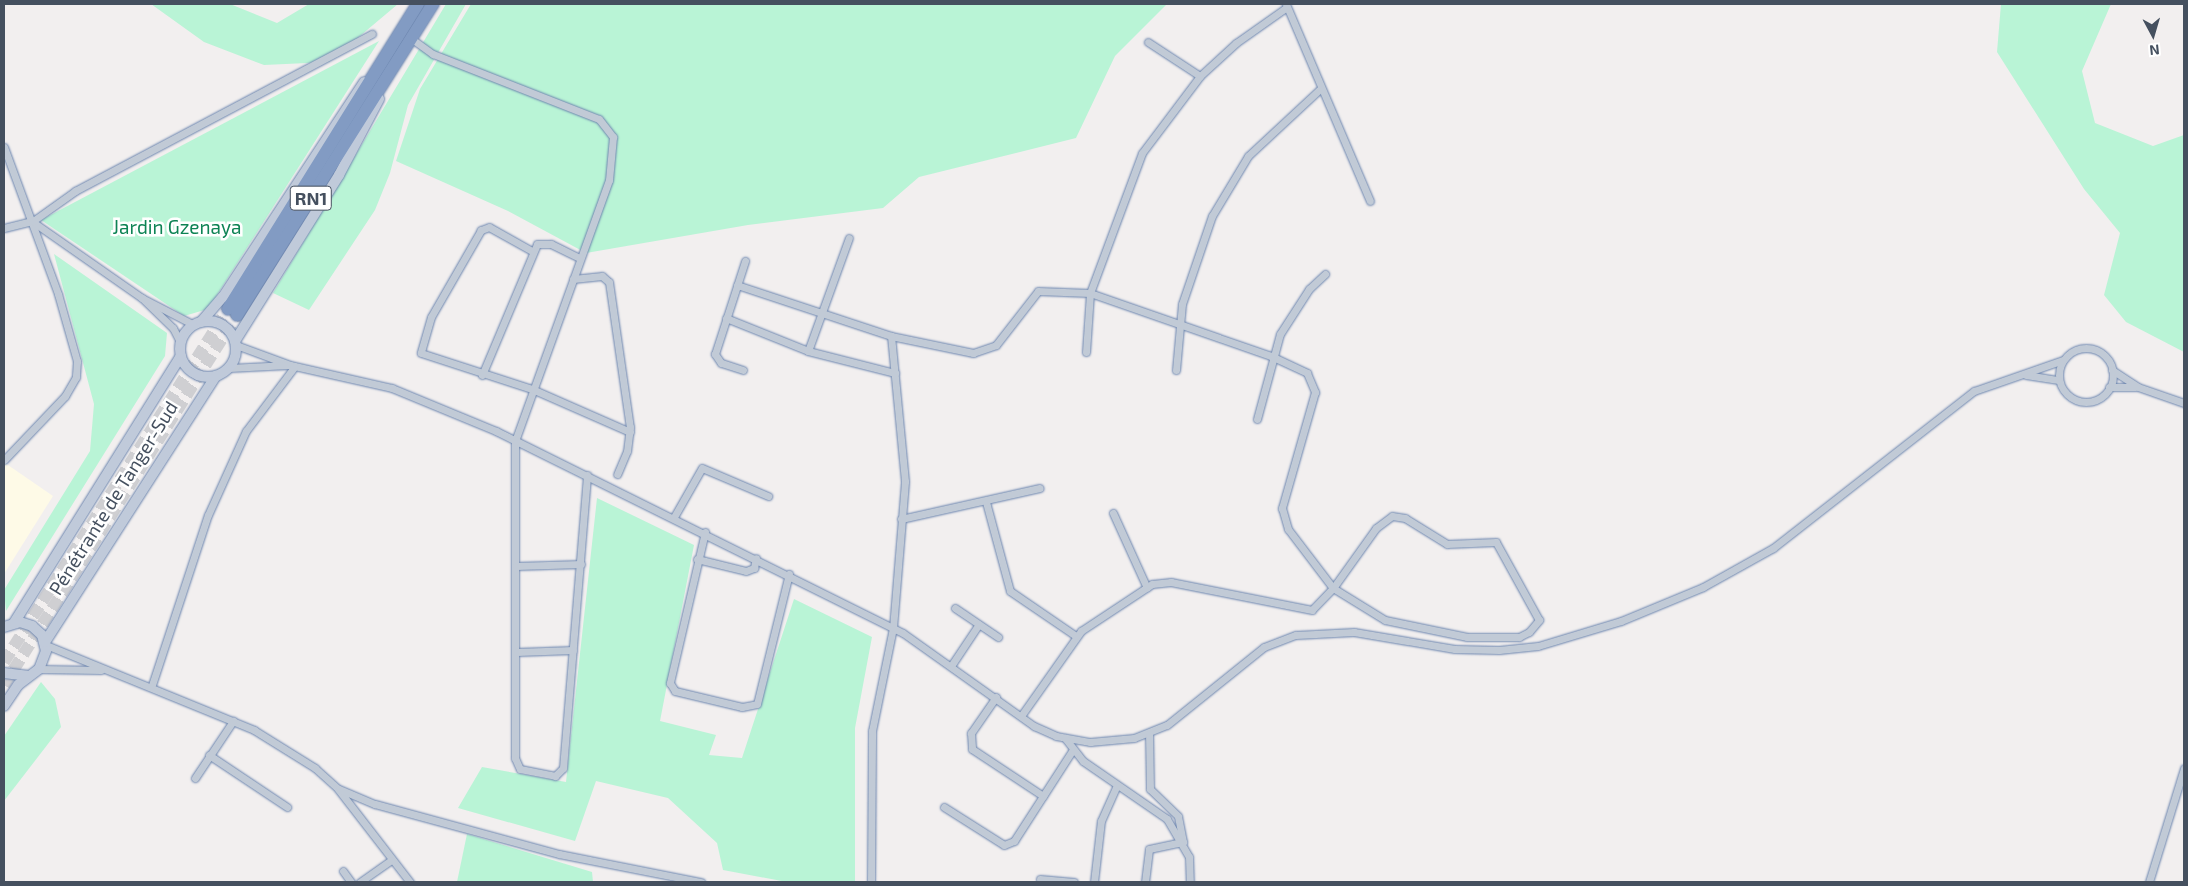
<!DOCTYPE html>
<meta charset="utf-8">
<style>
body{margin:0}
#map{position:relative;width:2188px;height:886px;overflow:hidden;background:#f2efef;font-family:"Exo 2",sans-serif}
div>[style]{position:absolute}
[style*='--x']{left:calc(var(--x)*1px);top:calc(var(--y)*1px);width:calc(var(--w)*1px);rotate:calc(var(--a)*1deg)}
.commercial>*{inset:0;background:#fefae7}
.green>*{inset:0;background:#b9f4d6}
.highway-tunnel>*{height:12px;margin-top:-6px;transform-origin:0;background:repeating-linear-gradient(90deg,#cfcfd2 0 12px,transparent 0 18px)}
.roads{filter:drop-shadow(0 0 1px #6d86af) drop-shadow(0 0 1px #6d86af)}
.street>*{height:7px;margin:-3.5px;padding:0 3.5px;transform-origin:3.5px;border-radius:3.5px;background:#c1cad6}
.street>.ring{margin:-3.5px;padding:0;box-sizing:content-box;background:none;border:7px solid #c1cad6;border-radius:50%}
.secondary>*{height:10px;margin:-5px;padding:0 5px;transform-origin:5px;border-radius:5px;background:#c0cada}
.secondary>.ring{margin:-5px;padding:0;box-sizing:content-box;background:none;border:10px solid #c0cada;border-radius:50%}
.highway>*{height:12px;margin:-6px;padding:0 6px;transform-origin:6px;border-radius:6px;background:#829bc3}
span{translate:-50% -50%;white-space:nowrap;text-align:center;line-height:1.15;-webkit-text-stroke:5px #fff;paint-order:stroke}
.shield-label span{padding:1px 4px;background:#fff;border:1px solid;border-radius:4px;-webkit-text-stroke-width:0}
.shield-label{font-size:18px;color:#45505f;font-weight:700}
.park-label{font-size:19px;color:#0d8354}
.street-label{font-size:19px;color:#45505f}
.frame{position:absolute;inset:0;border:5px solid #45505f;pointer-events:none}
.north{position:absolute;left:2128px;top:10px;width:50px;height:50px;-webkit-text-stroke:4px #fff;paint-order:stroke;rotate:174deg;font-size:14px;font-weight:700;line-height:20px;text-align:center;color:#45505f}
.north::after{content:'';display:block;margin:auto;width:18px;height:22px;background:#45505f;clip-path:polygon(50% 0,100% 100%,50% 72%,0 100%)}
</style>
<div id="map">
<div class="commercial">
<i style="clip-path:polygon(5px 463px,53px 496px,4px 574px,4px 465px)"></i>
</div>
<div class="green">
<i style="clip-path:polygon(151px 4px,230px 4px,277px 23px,309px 4px,398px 4px,329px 62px,264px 65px,204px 42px)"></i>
<i style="clip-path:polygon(446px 4px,466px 4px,408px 105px,390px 173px,375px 210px,309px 310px,273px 293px)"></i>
<i style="clip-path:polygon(471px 4px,1167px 4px,1115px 56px,1076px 138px,919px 177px,883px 208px,748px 225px,586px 253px,508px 211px,396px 161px,420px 89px)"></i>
<i style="clip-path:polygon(2001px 4px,2111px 4px,2082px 71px,2095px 123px,2153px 146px,2184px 135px,2184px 352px,2126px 322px,2104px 295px,2120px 233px,2084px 189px,1997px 52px)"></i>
<i style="clip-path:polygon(379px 41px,208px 309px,184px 316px,41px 220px)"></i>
<i style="clip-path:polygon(54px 254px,167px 333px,165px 356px,6px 611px,4px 590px,90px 451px,94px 404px)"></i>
<i style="clip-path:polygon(597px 498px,694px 545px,660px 721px,716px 735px,709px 755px,742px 758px,794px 599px,872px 637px,855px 728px,855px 882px,787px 882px,723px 870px,717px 843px,668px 798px,596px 781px,575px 841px,458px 808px,482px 767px,566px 782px)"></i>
<i style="clip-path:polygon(41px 682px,55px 699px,61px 727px,4px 801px,4px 736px)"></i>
<i style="clip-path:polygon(467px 834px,592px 872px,593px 882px,457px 882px)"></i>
</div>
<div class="highway-tunnel">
<i style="--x:4;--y:662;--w:418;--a:-57.6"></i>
<i style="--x:4;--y:685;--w:437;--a:-57.8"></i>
</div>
<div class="roads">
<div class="street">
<i style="--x:1286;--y:4;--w:214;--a:66.9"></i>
<i style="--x:412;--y:39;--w:26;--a:36"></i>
<i style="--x:433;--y:54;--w:178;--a:21.4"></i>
<i style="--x:599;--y:119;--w:23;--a:52"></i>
<i style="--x:613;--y:137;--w:43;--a:95.3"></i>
<i style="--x:609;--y:180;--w:277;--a:109.8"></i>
<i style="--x:515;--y:441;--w:317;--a:90"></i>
<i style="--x:515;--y:758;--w:12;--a:66"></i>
<i style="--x:520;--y:769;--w:36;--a:11"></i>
<i style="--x:555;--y:776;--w:11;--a:-45"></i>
<i style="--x:563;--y:768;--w:294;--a:-85.3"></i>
<i style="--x:1148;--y:42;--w:62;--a:33.2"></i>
<i style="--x:4;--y:147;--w:157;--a:69.8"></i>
<i style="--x:58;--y:294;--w:70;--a:74.2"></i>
<i style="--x:77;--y:361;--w:16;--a:94"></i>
<i style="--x:76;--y:377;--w:22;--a:120"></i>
<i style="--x:65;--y:396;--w:88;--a:133.6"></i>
<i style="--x:33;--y:222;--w:133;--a:34.9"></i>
<i style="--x:142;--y:298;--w:59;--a:27.4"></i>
<i style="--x:4;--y:228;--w:30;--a:-14"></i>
<i style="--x:33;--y:221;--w:52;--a:-35.5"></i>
<i style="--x:75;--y:191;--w:336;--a:-27.9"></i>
<i style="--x:532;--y:251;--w:49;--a:-150.8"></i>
<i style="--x:489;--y:227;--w:9;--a:159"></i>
<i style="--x:481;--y:230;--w:100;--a:119.9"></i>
<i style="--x:431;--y:317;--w:37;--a:106"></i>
<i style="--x:421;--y:353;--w:117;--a:18"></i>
<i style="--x:532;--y:389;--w:107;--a:23.7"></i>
<i style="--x:573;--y:279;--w:29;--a:-6"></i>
<i style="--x:602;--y:276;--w:9;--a:41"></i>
<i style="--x:609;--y:282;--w:147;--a:81.8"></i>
<i style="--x:630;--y:427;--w:24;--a:97"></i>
<i style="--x:627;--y:451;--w:25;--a:113"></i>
<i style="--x:737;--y:285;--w:162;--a:18.3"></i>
<i style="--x:891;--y:336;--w:84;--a:11.7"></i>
<i style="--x:973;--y:353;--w:24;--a:-19"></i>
<i style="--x:996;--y:345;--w:68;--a:-52.1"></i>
<i style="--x:1038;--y:291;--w:52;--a:2.2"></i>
<i style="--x:1090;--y:293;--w:192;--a:19.2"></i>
<i style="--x:1271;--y:356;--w:40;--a:25"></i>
<i style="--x:1307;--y:373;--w:21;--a:67"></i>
<i style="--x:1315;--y:392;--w:121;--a:105.9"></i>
<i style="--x:1282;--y:508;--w:22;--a:74"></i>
<i style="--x:1288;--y:529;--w:74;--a:52.7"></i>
<i style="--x:1333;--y:588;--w:61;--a:31.6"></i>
<i style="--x:1385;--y:620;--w:84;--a:11.7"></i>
<i style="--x:1467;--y:637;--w:52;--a:0"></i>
<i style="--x:1519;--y:637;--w:11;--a:-27"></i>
<i style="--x:1529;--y:632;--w:16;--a:-50"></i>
<i style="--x:1539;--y:620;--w:89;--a:-118.9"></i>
<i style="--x:1496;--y:542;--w:49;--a:177.7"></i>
<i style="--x:1447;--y:544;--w:49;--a:-148.2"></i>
<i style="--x:1405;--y:518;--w:13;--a:-171"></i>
<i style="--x:1392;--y:516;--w:20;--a:143"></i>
<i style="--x:1376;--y:528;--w:74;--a:125.6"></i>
<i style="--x:1333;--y:588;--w:30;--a:134"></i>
<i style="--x:1312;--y:610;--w:144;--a:-168.8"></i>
<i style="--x:1171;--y:582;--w:19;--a:174"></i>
<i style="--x:1152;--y:584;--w:85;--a:146.5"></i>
<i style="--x:1081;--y:631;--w:104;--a:125.2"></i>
<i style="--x:142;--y:298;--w:43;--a:44.1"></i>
<i style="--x:173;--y:328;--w:16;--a:63"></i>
<i style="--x:726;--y:318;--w:88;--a:21.9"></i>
<i style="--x:808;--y:351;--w:90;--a:14.2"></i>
<i style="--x:236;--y:345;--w:58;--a:20.3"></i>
<i style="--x:290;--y:365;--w:105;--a:12.7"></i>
<i style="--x:392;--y:388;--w:113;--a:22.5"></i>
<i style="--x:496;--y:431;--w:454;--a:26.4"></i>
<i style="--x:903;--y:633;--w:161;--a:35.4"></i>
<i style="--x:1034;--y:726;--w:24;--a:24"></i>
<i style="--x:1056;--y:736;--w:35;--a:10"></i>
<i style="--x:1090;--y:742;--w:44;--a:-5.2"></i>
<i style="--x:1134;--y:738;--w:35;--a:-22"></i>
<i style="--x:1167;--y:725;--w:124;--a:-38.8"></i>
<i style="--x:1264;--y:647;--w:34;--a:-21"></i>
<i style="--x:1296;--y:635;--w:58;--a:-3"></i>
<i style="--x:1354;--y:632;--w:102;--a:9.6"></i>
<i style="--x:1455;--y:649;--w:44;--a:1.3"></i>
<i style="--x:1499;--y:650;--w:39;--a:-6"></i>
<i style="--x:1538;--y:646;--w:87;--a:-16.8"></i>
<i style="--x:1621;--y:621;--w:89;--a:-22.5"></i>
<i style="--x:1703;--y:587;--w:80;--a:-29.1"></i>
<i style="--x:1773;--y:548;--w:255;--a:-38"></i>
<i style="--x:1974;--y:391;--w:94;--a:-19.2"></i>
<i class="ring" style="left:2059px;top:348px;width:47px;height:47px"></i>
<i style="--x:808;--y:351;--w:120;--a:-70.1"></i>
<i style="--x:1086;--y:352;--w:59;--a:-86.1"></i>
<i style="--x:1090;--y:293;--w:149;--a:-69.6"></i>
<i style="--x:1142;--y:153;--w:96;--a:-53"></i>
<i style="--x:1200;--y:76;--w:49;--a:-42.5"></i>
<i style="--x:1236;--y:43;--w:62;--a:-35.2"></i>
<i style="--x:229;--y:368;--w:59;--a:-2.9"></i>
<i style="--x:743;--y:370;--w:23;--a:-162"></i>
<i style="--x:721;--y:363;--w:11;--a:-124"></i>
<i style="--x:715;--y:354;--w:98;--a:-72.1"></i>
<i style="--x:1176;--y:370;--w:66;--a:-84.8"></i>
<i style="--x:1182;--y:304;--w:93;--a:-71.2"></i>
<i style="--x:1212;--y:216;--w:70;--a:-59"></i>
<i style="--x:1248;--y:156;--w:98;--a:-42.9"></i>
<i style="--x:2112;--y:370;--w:31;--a:33"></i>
<i style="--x:2138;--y:387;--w:49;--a:19.2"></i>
<i style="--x:482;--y:375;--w:142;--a:-67.2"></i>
<i style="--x:537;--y:244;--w:14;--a:0"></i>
<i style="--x:551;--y:244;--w:32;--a:26"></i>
<i style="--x:2026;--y:375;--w:33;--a:9"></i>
<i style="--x:2109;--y:387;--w:26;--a:0"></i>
<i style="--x:1257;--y:419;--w:88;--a:-74.9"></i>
<i style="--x:1280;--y:334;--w:54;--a:-57.2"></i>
<i style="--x:1309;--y:289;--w:22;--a:-43"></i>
<i style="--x:986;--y:502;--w:92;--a:74.9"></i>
<i style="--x:1010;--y:591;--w:80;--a:34.3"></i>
<i style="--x:1113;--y:513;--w:82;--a:65.6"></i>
<i style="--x:674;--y:517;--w:56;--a:-60.3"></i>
<i style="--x:702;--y:468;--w:72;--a:23"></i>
<i style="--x:901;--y:519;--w:142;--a:-12.6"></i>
<i style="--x:705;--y:532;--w:155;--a:103.1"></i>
<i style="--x:670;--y:683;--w:9;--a:58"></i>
<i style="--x:675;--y:691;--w:69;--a:13.4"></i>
<i style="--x:742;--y:707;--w:15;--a:-11"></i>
<i style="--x:757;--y:704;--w:134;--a:-76.2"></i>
<i style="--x:697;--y:559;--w:50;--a:13.8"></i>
<i style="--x:746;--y:571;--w:9;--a:-21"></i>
<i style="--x:754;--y:568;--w:10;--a:-79"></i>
<i style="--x:516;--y:566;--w:65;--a:-1.8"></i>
<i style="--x:955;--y:608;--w:52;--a:34"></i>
<i style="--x:46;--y:645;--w:225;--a:22.2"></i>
<i style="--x:254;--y:730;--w:72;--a:31.9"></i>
<i style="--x:315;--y:768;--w:31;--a:42"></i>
<i style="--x:338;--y:789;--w:118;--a:52.3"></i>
<i style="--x:517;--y:652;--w:56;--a:-2"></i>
<i style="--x:951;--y:666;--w:50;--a:-56.3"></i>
<i style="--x:39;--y:669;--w:62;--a:0.9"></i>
<i style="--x:152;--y:685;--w:179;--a:-71.8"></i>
<i style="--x:208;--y:515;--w:92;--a:-65.7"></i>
<i style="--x:246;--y:431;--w:81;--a:-53"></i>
<i style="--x:996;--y:697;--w:44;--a:124.8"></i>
<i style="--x:971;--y:733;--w:16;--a:86"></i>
<i style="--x:972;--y:749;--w:85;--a:33.5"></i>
<i style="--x:1043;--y:796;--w:54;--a:-57.2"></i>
<i style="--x:1065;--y:738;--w:29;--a:52"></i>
<i style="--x:1083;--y:761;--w:102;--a:34.6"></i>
<i style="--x:1167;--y:819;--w:44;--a:59.9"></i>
<i style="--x:1189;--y:857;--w:25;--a:88"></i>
<i style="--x:209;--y:755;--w:94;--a:33.7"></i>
<i style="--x:195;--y:778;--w:69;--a:-56.3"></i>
<i style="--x:339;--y:789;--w:39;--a:23"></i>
<i style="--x:375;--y:804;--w:191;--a:15.2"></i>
<i style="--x:559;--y:854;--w:145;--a:11.2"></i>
<i style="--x:944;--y:807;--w:71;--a:32.3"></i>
<i style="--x:1004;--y:845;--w:11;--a:-22"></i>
<i style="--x:1014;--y:841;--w:54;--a:-57.2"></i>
<i style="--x:343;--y:871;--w:14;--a:54"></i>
<i style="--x:1040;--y:879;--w:34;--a:5"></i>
<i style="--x:360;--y:882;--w:38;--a:-35"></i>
<i style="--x:871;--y:882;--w:151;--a:-89.6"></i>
<i style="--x:872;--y:731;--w:105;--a:-78.5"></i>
<i style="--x:893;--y:628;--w:147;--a:-85.3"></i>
<i style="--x:905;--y:481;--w:146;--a:-95.5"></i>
<i style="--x:1094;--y:882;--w:61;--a:-83.5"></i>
<i style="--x:1101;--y:821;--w:39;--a:-66"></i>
<i style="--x:1145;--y:882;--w:33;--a:-83"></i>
<i style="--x:1149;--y:849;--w:35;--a:-12"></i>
<i style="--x:1183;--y:842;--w:26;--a:-101"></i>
<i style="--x:1178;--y:816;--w:39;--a:-136"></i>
<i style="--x:1150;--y:789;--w:55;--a:-91"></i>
<i style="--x:2149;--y:882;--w:119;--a:-72.9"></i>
</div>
<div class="secondary">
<i class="ring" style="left:180px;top:321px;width:46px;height:46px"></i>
<i style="--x:201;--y:322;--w:33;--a:-49"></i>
<i style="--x:223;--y:297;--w:257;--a:-56.7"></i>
<i style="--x:235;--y:341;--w:196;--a:-57.9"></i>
<i style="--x:339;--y:175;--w:86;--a:-62.2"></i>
<i style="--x:14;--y:623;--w:315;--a:-58"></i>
<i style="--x:4;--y:627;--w:17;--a:-17"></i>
<i style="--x:20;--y:622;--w:13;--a:18"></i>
<i style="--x:32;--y:626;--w:13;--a:42"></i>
<i style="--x:42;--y:635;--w:16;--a:76"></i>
<i style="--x:46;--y:651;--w:19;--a:111"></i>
<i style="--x:39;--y:669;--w:26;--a:143"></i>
<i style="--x:18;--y:685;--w:25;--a:124"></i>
<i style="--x:45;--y:642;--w:316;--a:-57.3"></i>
<i style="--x:4;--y:673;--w:23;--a:7"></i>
</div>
<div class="highway">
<i style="--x:228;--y:309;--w:359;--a:-58.1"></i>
<i style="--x:237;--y:315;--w:368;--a:-57.8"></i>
</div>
</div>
<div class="shield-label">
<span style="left:311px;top:198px">RN1</span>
</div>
<div class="park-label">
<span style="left:177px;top:227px">Jardin Gzenaya</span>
</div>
<div class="street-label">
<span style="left:113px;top:498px;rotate:-58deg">Pénétrante de Tanger-Sud</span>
</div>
<div class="frame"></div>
<div class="north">N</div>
</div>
